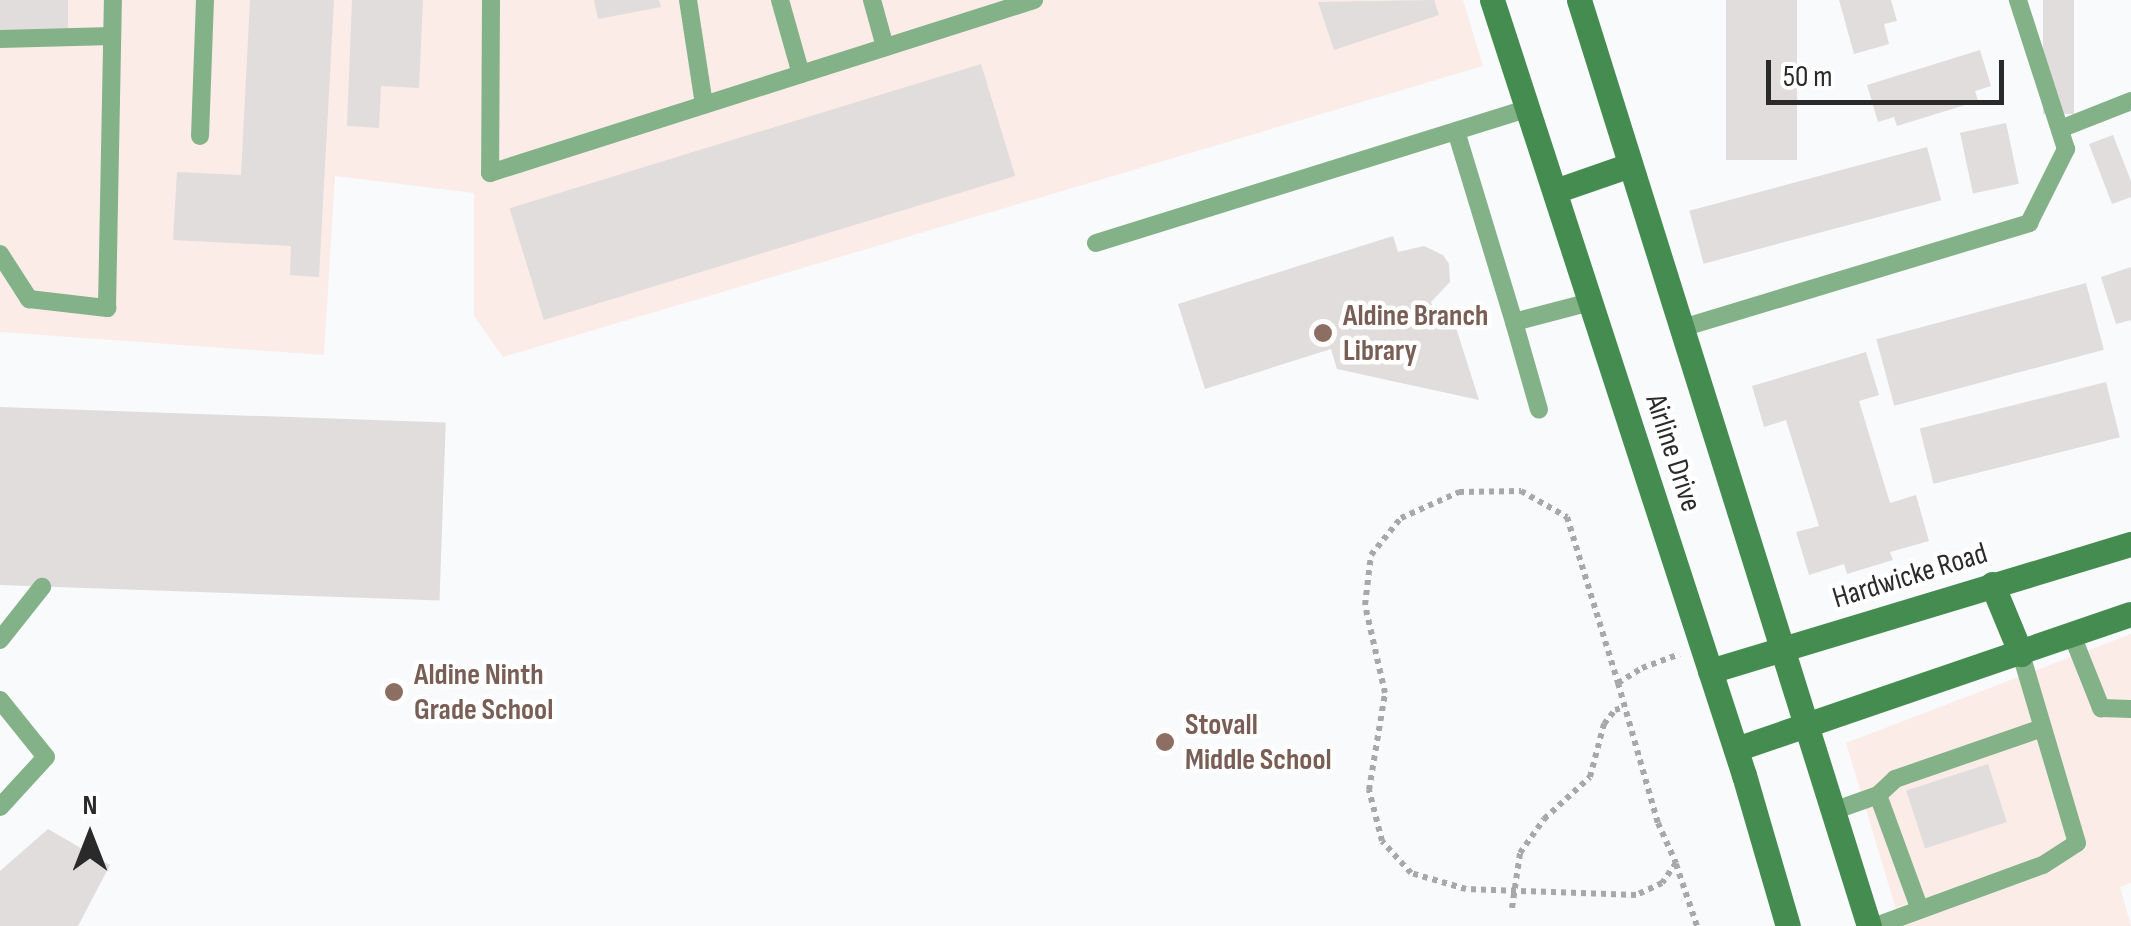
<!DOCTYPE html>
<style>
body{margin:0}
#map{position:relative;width:2131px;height:926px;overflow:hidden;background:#f9fafc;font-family:"Sofia Sans Condensed",sans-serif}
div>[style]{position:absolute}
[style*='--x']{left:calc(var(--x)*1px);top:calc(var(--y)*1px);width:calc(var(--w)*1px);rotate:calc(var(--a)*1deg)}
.commercial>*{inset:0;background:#fbece7}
.building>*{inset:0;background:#e0dddc;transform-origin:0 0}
.path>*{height:6px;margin-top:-3px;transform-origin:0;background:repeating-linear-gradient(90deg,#a8a8aa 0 5px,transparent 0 10px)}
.lane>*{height:18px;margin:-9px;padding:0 9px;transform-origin:9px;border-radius:9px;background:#83b188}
.secondary>*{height:25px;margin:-12.5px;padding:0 12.5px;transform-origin:12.5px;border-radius:12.5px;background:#458c51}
.dots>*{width:28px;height:28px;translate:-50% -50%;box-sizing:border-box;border:5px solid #fff;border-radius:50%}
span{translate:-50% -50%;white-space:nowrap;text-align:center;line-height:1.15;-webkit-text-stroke:9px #fff;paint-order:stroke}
.education-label{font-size:30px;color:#785e54;font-weight:700}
.left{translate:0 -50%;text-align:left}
.street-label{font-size:30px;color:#2a2a2b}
.north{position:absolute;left:40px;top:786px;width:100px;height:100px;-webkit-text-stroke:8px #fff;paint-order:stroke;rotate:0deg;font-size:28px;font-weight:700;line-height:40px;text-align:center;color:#2a2a2b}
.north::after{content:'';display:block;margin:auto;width:35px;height:45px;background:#2a2a2b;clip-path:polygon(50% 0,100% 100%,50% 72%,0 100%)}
.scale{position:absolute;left:1766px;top:60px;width:238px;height:45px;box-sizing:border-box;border:5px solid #2a2a2b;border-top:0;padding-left:12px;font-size:30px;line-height:35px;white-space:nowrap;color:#2a2a2b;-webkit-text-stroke:8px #fff;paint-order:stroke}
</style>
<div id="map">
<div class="commercial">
<i style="clip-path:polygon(0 0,1463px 0,1483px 66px,503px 357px,474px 316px,474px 193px,335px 176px,324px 355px,0 332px)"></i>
<i style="clip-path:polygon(2131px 634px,2131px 883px,2120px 887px,2131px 926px,1901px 926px,1846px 743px)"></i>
</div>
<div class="building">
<i style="left:0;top:0;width:68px;height:32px"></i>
<i style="clip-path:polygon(250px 0,334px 0,319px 277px,290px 275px,291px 246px,173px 240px,177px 172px,241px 175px)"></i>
<i style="clip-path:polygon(352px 0,423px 0,419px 88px,381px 86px,379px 128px,347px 126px)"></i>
<i style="clip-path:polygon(594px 0,659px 0,661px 7px,598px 19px)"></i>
<i style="clip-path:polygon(1434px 0,1439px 15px,1334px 50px,1318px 2px)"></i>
<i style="left:1726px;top:0;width:71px;height:160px"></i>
<i style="clip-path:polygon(1839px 0,1891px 0,1897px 21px,1884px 24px,1889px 44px,1854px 54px)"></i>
<i style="left:2043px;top:0;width:31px;height:114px"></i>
<i style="clip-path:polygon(1980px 50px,1991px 86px,1975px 91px,1978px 101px,1897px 126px,1894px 117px,1878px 122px,1867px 85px)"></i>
<i style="left:981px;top:64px;width:117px;height:493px;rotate:73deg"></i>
<i style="left:2006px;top:123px;width:62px;height:47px;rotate:78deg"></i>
<i style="clip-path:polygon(2113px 135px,2131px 181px,2131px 197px,2112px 204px,2089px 144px)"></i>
<i style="left:1927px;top:147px;width:55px;height:246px;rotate:75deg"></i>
<i style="clip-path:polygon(1393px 236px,1398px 252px,1424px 246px,1443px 255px,1449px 264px,1450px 282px,1431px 302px,1435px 317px,1451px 312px,1479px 400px,1337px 369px,1331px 349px,1205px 389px,1178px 304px)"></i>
<i style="clip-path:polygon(2131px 267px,2131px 320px,2116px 324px,2101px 277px)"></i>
<i style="left:2086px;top:283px;width:69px;height:217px;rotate:75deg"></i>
<i style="clip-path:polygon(1866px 352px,1879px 395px,1859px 401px,1890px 503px,1916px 495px,1929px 541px,1890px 552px,1893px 560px,1847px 574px,1844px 564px,1809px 575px,1796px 532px,1819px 526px,1786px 420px,1764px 427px,1752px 386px)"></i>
<i style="left:2106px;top:382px;width:57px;height:192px;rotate:76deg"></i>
<i style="left:0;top:407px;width:446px;height:178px;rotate:2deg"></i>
<i style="left:1988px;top:764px;width:61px;height:86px;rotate:72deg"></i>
<i style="clip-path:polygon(48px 829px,110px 865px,78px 926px,0 926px,0 871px)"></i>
</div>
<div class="path">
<i style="--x:1618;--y:683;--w:146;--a:74.1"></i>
<i style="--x:1658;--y:823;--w:44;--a:65.8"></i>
<i style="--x:1676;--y:863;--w:24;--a:125"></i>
<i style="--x:1662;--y:883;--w:29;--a:155"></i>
<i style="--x:1636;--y:895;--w:170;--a:-178"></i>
<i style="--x:1466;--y:889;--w:57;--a:-163.8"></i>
<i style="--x:1411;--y:873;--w:43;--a:-132.2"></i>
<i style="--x:1382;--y:841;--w:53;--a:-104.3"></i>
<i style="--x:1369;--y:790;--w:98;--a:-80.6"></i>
<i style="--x:1385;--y:693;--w:90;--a:-102.8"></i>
<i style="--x:1365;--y:605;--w:50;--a:-83.2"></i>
<i style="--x:1371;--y:555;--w:48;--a:-51"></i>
<i style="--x:1401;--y:518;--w:64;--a:-24.1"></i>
<i style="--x:1459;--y:492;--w:62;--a:-0.9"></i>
<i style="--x:1521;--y:491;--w:53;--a:29.5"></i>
<i style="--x:1567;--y:517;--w:174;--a:72.9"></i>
<i style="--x:1618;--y:683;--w:28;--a:-32"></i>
<i style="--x:1642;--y:668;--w:40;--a:-20.2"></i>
<i style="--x:1676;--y:864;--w:65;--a:71.3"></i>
<i style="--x:1512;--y:908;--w:56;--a:-81.7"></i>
<i style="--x:1520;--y:853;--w:42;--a:-54.8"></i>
<i style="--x:1544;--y:819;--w:62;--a:-42.4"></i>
<i style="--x:1590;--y:777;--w:55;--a:-75.2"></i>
<i style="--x:1604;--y:724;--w:18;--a:-52"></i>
<i style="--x:1615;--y:710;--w:10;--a:-17"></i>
</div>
<div class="lane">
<i style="--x:491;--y:0;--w:173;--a:90.3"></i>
<i style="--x:490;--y:173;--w:571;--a:-17.64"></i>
<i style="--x:688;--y:0;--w:106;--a:81.3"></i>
<i style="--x:780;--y:0;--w:77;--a:74.2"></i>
<i style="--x:872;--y:0;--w:49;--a:74.5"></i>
<i style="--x:0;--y:39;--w:112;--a:-1.5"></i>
<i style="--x:2060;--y:129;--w:76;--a:-21.5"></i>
<i style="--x:1456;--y:131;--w:200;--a:73.1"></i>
<i style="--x:1514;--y:322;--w:79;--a:-14.7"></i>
<i style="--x:200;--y:136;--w:136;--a:-87.9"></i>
<i style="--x:1096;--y:243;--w:451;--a:-17.3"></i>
<i style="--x:0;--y:254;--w:54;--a:57.2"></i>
<i style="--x:29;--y:299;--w:79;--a:6.6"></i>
<i style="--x:107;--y:308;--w:308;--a:-88.9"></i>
<i style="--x:1514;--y:322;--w:91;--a:74.1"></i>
<i style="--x:1682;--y:328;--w:363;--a:-16.8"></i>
<i style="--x:2029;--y:223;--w:83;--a:-63.4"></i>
<i style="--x:2066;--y:149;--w:157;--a:-107.9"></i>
<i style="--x:2072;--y:635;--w:79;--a:68.3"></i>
<i style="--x:2101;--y:708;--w:30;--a:2"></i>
<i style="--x:0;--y:640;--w:68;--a:-51.6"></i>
<i style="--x:0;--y:700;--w:73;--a:51.1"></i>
<i style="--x:46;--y:757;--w:68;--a:132.6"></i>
<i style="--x:1878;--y:795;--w:23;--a:-43"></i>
<i style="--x:1895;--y:779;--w:156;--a:-19.1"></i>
<i style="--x:1833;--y:811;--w:48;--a:-19.6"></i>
<i style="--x:1878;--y:795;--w:122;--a:69.9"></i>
<i style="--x:1876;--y:926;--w:178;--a:-20.1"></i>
<i style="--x:2043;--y:865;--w:40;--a:-32.9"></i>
<i style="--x:2077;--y:843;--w:197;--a:-106.5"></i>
</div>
<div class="secondary">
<i style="--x:1492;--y:0;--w:815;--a:71.99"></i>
<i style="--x:1744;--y:775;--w:157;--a:73.8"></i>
<i style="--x:1579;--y:0;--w:970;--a:72.61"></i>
<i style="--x:1555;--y:191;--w:79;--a:-19.1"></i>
<i style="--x:1992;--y:584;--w:76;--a:67.5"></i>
<i style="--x:1710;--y:671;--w:440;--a:-16.8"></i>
<i style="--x:1736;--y:749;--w:417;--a:-18.9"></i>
</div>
<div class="dots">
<i style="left:1323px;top:333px;background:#8d6e63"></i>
<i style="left:394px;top:692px;background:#8d6e63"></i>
<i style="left:1165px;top:742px;background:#8d6e63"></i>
</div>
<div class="education-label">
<span class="left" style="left:1343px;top:333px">Aldine Branch<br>Library</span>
<span class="left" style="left:414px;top:692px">Aldine Ninth<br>Grade School</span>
<span class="left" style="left:1185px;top:742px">Stovall<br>Middle School</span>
</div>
<div class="street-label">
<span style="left:1673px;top:453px;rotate:72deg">Airline Drive</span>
<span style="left:1910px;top:576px;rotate:-17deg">Hardwicke Road</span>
</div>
<div class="north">N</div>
<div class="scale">50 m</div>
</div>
